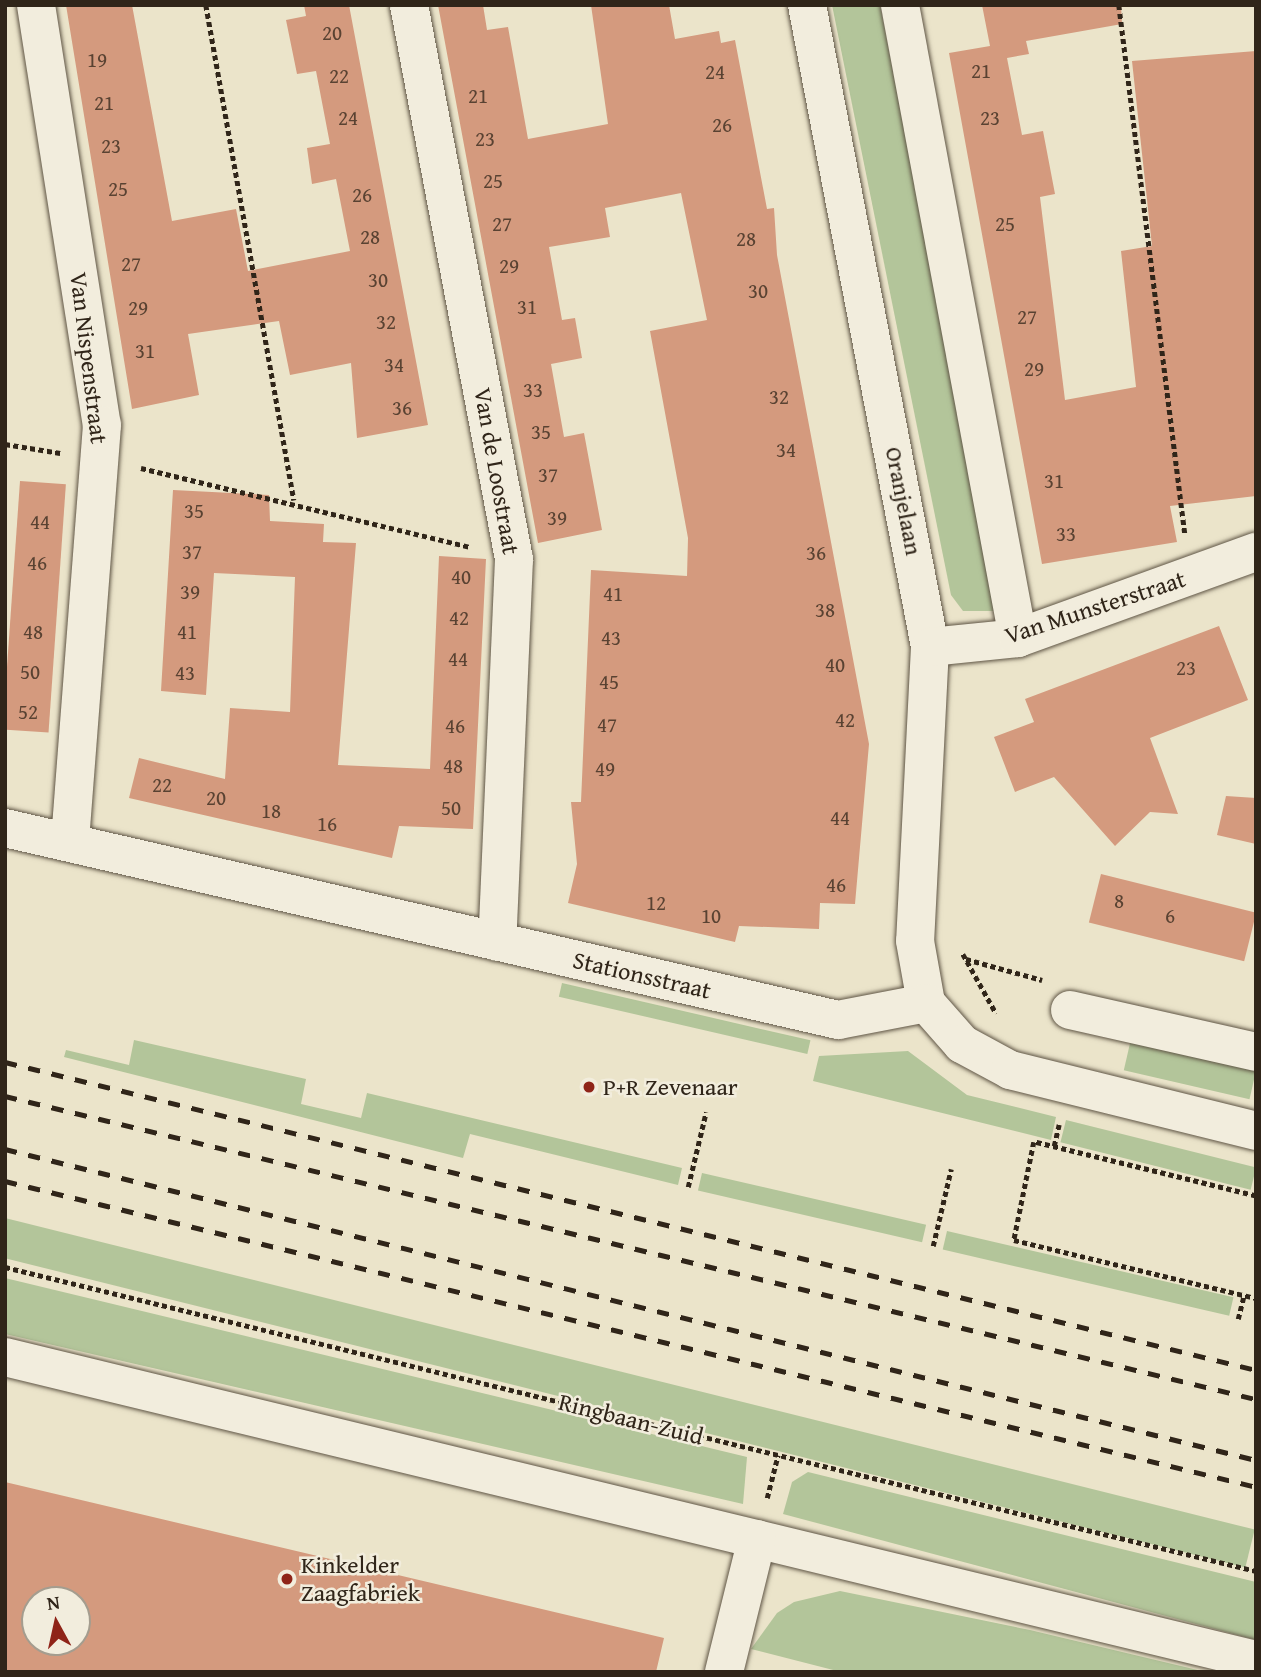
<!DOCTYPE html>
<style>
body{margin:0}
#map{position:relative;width:1261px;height:1677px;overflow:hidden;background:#ebe4ca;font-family:"Gentium Book Plus",serif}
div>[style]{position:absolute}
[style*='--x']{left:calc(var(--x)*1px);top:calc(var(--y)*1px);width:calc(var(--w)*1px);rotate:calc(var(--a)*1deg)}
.green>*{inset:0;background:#b3c59a;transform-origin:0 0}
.building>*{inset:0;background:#d49a7e;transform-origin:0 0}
.path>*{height:4.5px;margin-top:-2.25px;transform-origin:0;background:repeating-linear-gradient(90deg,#302519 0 5px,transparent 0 8.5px)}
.roads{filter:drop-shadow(0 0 2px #5f5545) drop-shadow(0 0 2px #5f5545)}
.minor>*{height:38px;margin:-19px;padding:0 19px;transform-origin:19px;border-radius:19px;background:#f2eddd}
.rail>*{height:5px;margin-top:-2.5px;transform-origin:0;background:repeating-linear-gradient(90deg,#302519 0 12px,transparent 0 24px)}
.dots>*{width:19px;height:19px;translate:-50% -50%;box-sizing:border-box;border:4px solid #f2eddd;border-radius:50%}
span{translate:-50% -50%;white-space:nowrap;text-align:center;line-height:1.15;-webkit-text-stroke:5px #f2eddd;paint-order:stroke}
.number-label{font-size:21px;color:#594232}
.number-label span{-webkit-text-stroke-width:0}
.street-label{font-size:24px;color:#302519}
.poi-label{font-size:24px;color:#302519}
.left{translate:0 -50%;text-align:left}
.frame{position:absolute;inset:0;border:7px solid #302519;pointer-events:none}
.north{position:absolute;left:21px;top:1586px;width:70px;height:70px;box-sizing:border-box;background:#f2eddd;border:2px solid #a49d8f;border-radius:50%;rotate:352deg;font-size:19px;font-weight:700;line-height:28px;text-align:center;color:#302519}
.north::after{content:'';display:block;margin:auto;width:24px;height:32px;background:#8f2418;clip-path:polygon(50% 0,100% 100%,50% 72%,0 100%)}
</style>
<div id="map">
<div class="green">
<i style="clip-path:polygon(832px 5px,880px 5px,998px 611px,963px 611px,951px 595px)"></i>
<i style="left:562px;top:983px;width:255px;height:14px;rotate:13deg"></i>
<i style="left:1131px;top:1039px;width:129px;height:32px;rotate:13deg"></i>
<i style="clip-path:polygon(134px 1040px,306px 1079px,301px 1104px,361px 1118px,367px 1093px,682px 1168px,678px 1185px,470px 1134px,463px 1158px,64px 1057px,66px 1050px,129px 1065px)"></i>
<i style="clip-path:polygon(908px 1051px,967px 1095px,1056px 1117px,1051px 1140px,813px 1081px,819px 1056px)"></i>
<i style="left:1066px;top:1120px;width:196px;height:23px;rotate:14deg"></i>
<i style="left:702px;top:1173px;width:230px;height:18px;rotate:13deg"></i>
<i style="left:5px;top:1218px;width:1288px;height:39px;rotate:14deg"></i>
<i style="left:947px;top:1231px;width:294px;height:19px;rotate:13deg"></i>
<i style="clip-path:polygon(5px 1278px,747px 1457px,743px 1504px,5px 1334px)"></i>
<i style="clip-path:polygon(808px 1472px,1256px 1582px,1256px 1640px,783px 1514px,792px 1482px)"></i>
<i style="clip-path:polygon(840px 1591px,1030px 1630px,1206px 1672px,841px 1672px,751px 1649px,777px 1613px,794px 1602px)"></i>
</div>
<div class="building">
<i style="clip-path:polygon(66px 5px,132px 5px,172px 221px,236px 209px,248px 271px,350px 251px,336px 179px,312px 184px,307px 148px,330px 144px,316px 71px,297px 74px,286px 20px,306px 16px,304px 5px,349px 5px,428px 425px,357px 438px,351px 363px,290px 375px,279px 321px,188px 334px,199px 395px,132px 409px)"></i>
<i style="clip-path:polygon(438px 5px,483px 5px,487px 30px,508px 27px,528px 139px,608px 124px,591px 5px,669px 5px,675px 39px,719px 31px,721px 43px,735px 40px,767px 209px,774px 208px,777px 255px,869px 744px,855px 904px,820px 903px,819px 929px,739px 926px,735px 942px,568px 903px,577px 864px,571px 802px,581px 802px,591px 570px,687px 576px,688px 538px,650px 331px,707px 320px,681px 193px,605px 208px,610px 237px,549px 247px,562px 320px,575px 318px,582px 358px,551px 364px,564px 437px,584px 433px,602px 530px,538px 543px)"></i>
<i style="clip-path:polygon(982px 5px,1121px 5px,1122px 24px,1026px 41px,1029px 54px,1007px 58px,1022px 135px,1043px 131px,1055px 194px,1040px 197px,1065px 400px,1136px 387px,1121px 251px,1152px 246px,1132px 61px,1256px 51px,1256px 496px,1170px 506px,1177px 542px,1042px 564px,949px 53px,990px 46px)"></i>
<i style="left:20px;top:481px;width:46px;height:249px;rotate:4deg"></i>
<i style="clip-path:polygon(173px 490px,269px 495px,270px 521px,324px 524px,323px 542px,356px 543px,338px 765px,430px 769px,439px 556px,486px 559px,473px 829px,399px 826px,392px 858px,129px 798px,139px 758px,225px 779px,230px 708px,290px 712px,295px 577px,214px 573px,206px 695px,161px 691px)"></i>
<i style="clip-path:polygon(1219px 626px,1248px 700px,1150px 738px,1178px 814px,1150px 812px,1115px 846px,1054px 777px,1015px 792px,994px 737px,1034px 722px,1025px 699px)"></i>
<i style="clip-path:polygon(1226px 796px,1256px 798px,1256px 844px,1217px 835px)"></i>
<i style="left:1101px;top:874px;width:160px;height:50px;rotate:14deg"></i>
<i style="clip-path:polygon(evenodd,5px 1482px,664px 1638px,656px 1672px,5px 1672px,5px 1482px,35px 1600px,77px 1600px,77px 1642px,35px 1642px,35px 1600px)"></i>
</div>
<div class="path">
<i style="--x:206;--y:5;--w:503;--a:79.92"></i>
<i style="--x:1119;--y:5;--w:533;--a:82.89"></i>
<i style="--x:5;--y:444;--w:56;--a:9.3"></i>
<i style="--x:141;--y:468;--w:337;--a:13.5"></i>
<i style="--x:963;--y:954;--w:68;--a:60.8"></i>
<i style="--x:966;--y:959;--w:79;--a:15.4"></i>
<i style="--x:1054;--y:1146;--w:22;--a:-77"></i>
<i style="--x:688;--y:1187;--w:77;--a:-76.5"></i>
<i style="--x:1256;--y:1196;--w:228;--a:-166.3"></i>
<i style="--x:1034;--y:1142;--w:100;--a:101.5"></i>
<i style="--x:1014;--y:1240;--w:249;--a:13.5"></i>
<i style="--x:933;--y:1246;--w:79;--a:-76.8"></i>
<i style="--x:5;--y:1267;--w:1287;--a:13.66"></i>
<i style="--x:1238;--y:1319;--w:25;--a:-76"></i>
<i style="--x:767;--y:1498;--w:44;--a:-75.7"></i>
</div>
<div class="roads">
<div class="minor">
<i style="--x:36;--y:5;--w:425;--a:81.1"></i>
<i style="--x:102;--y:425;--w:416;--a:94.4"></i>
<i style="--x:409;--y:5;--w:564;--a:79.27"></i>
<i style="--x:514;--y:559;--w:383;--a:92.5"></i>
<i style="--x:807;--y:5;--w:654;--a:79.15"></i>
<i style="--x:930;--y:647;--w:294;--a:92.9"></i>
<i style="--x:915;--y:941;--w:63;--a:79.9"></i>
<i style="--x:900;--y:5;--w:644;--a:79.44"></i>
<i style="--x:930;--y:647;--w:88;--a:-5.8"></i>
<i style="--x:1018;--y:638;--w:253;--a:-19.9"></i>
<i style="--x:5;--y:828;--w:855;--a:12.98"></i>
<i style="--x:838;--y:1020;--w:90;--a:-10.9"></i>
<i style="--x:926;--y:1003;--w:55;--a:48.7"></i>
<i style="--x:962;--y:1044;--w:55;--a:28.4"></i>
<i style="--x:1010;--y:1070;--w:253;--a:13.9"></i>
<i style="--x:1070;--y:1010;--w:191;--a:12.7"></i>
<i style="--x:5;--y:1357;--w:1287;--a:13.62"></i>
<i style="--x:724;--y:1672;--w:137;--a:-76.1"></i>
</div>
</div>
<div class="rail">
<i style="--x:5;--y:1062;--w:1288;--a:13.83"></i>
<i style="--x:5;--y:1096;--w:1287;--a:13.62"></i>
<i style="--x:5;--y:1149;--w:1289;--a:13.96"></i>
<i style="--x:5;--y:1181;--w:1288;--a:13.74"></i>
</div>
<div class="dots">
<i style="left:589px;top:1087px;background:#8f2418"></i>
<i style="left:287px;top:1579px;background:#8f2418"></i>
</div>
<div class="number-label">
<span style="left:332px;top:33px">20</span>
<span style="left:97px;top:60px">19</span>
<span style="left:981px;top:71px">21</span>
<span style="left:715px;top:72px">24</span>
<span style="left:339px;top:76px">22</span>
<span style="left:478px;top:96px">21</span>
<span style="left:104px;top:103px">21</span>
<span style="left:348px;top:118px">24</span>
<span style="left:990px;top:118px">23</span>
<span style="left:722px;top:125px">26</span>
<span style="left:485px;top:139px">23</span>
<span style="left:111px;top:146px">23</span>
<span style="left:493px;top:181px">25</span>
<span style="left:118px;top:189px">25</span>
<span style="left:362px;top:195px">26</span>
<span style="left:502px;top:224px">27</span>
<span style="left:1005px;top:224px">25</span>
<span style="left:370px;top:237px">28</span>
<span style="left:746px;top:239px">28</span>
<span style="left:131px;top:264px">27</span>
<span style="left:509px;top:266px">29</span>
<span style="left:378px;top:280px">30</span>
<span style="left:758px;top:291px">30</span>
<span style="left:527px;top:307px">31</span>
<span style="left:138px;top:308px">29</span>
<span style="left:1027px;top:317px">27</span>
<span style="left:386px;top:322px">32</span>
<span style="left:145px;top:351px">31</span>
<span style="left:394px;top:365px">34</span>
<span style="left:1034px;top:369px">29</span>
<span style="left:533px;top:390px">33</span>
<span style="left:779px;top:397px">32</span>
<span style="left:402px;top:408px">36</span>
<span style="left:541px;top:432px">35</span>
<span style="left:786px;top:450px">34</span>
<span style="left:548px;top:475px">37</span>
<span style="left:1054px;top:481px">31</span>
<span style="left:194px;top:511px">35</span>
<span style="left:557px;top:518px">39</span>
<span style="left:40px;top:522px">44</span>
<span style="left:1066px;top:534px">33</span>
<span style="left:192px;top:552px">37</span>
<span style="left:816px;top:553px">36</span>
<span style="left:37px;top:563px">46</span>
<span style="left:461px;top:577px">40</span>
<span style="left:190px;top:592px">39</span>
<span style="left:613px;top:594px">41</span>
<span style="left:825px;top:610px">38</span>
<span style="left:459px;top:618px">42</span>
<span style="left:33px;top:632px">48</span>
<span style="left:187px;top:632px">41</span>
<span style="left:611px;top:638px">43</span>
<span style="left:458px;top:659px">44</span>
<span style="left:835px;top:665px">40</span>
<span style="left:1186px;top:668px">23</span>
<span style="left:30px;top:672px">50</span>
<span style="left:185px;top:673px">43</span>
<span style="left:609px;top:682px">45</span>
<span style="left:28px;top:712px">52</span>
<span style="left:845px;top:720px">42</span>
<span style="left:607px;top:725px">47</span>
<span style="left:455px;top:726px">46</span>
<span style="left:453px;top:766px">48</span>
<span style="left:605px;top:769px">49</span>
<span style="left:162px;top:785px">22</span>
<span style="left:216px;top:798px">20</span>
<span style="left:451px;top:808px">50</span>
<span style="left:271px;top:811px">18</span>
<span style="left:840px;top:818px">44</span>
<span style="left:327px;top:824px">16</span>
<span style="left:836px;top:885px">46</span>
<span style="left:1119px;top:901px">8</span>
<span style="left:656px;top:903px">12</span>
<span style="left:711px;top:916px">10</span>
<span style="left:1170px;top:916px">6</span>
</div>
<div class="street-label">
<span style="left:89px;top:358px;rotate:83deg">Van Nispenstraat</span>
<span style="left:497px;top:471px;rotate:80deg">Van de Loostraat</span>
<span style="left:904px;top:501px;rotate:79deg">Oranjelaan</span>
<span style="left:1095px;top:607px;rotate:-18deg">Van Munsterstraat</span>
<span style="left:642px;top:975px;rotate:13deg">Stationsstraat</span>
<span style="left:631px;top:1419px;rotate:14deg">Ringbaan-Zuid</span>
</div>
<div class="poi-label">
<span class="left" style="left:603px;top:1087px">P+R Zevenaar</span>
<span class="left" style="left:301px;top:1579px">Kinkelder<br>Zaagfabriek</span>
</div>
<div class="frame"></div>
<div class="north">N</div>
</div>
